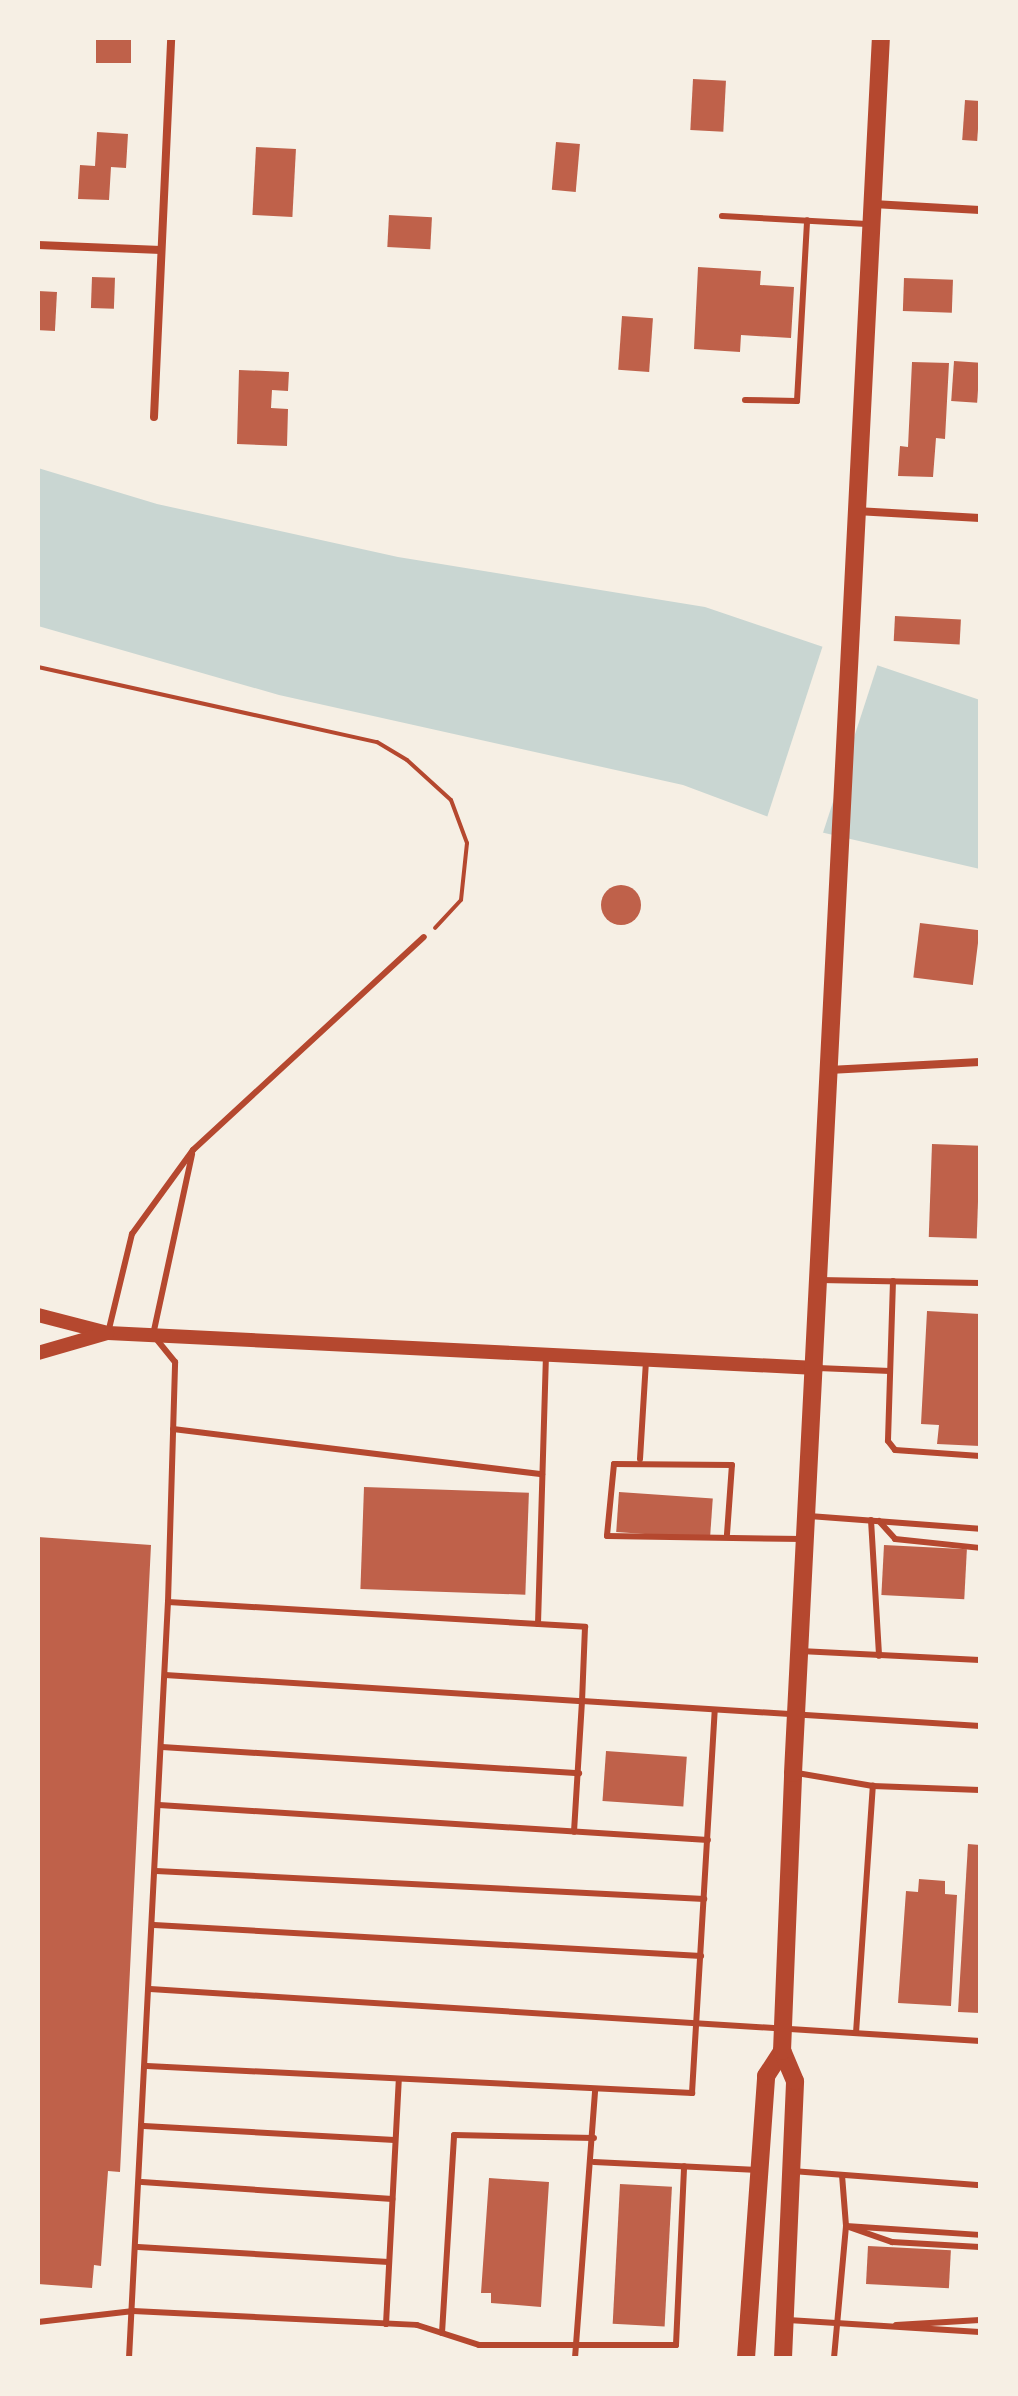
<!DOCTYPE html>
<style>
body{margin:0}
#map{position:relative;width:1018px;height:2396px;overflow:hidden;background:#f6efe4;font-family:Karla,sans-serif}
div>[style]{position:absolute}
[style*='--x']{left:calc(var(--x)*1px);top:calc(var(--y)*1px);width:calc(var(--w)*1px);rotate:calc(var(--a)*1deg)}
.water>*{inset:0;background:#c9d6d2}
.pier>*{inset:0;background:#f6efe4;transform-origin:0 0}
.building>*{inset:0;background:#bf614a;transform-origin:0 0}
.round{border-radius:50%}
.path>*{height:4px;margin:-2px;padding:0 2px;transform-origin:2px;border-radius:2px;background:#b5482f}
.service>*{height:6px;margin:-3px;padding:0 3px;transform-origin:3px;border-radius:3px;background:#b5482f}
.minor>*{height:8px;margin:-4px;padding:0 4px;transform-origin:4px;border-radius:4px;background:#b5482f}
.tertiary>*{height:14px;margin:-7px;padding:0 7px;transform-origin:7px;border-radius:7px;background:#b5482f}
.primary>*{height:18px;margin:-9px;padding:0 9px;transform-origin:9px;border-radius:9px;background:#b5482f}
span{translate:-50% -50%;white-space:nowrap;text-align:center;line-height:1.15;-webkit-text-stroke:7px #f6efe4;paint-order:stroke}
.frame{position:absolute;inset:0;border:40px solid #f6efe4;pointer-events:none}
</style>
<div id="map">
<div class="water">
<i style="clip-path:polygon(38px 468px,157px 504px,398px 557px,705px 607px,980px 700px,980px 869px,790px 825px,683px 785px,279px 695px,38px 626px)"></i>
</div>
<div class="pier">
<i style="left:824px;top:642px;width:58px;height:191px;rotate:18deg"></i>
</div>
<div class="building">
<i style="left:96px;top:38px;width:35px;height:25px"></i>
<i style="left:693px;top:79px;width:33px;height:51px;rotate:3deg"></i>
<i style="left:965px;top:100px;width:15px;height:40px;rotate:4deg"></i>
<i style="clip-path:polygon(97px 132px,128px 134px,126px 168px,111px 167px,109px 200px,78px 199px,80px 165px,95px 166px)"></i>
<i style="left:556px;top:142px;width:24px;height:48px;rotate:5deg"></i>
<i style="left:256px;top:147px;width:40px;height:68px;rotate:3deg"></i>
<i style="left:389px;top:215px;width:43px;height:32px;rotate:3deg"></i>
<i style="clip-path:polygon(698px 267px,761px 271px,760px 285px,794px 287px,791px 338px,741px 335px,740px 352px,694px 349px)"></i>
<i style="left:92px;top:277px;width:23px;height:31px;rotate:2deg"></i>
<i style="left:904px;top:278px;width:49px;height:33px;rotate:2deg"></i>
<i style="left:38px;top:291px;width:19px;height:39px;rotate:3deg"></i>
<i style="left:622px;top:316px;width:31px;height:54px;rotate:4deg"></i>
<i style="left:954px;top:361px;width:26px;height:40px;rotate:4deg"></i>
<i style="clip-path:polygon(912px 362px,949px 363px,945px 439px,936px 438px,933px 477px,898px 476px,900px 446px,908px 447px)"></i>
<i style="clip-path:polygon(239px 370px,289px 372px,288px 391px,272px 390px,271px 408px,288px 409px,287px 446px,237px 444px)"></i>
<i style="left:895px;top:616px;width:66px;height:25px;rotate:3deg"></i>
<i class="round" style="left:601px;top:885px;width:40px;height:40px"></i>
<i style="left:920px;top:923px;width:60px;height:55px;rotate:7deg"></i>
<i style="left:932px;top:1144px;width:48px;height:93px;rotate:2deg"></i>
<i style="clip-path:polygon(927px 1311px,980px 1314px,980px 1446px,937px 1444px,939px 1425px,921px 1424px)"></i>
<i style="left:364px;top:1487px;width:165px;height:102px;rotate:2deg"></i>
<i style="left:619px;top:1492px;width:94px;height:40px;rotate:4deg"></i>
<i style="clip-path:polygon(38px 1537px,151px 1545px,120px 2172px,108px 2171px,101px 2266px,94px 2265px,92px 2288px,38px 2284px)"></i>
<i style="left:884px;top:1545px;width:83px;height:50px;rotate:3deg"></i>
<i style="left:606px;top:1751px;width:81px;height:50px;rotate:4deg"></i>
<i style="clip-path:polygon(968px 1844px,980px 1845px,980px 2013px,958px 2012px)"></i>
<i style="clip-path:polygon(919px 1879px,945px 1881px,945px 1894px,957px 1895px,951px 2006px,898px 2003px,906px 1891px,918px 1892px)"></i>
<i style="clip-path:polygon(489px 2178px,549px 2182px,541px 2307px,491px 2303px,491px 2293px,481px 2293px)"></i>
<i style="left:620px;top:2184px;width:52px;height:140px;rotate:3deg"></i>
<i style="left:868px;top:2246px;width:83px;height:38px;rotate:3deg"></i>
</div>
<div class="path">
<i style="--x:38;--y:667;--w:347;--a:12.5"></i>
<i style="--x:377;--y:742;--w:35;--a:31"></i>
<i style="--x:407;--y:760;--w:59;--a:42.3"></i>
<i style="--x:451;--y:800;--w:46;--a:69.6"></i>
<i style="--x:467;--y:843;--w:57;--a:96"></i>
<i style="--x:461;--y:900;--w:38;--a:133"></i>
</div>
<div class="service">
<i style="--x:722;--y:216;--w:145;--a:3.2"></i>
<i style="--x:745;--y:400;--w:52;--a:1.1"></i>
<i style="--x:797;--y:401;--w:181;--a:-86.8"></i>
<i style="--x:820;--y:1280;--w:160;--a:1.1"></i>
<i style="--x:893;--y:1281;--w:160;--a:91.8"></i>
<i style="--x:888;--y:1441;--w:11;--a:52"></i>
<i style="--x:895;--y:1450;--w:85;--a:4"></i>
<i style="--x:108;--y:1333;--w:102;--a:-76.4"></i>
<i style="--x:132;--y:1234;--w:104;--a:-54"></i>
<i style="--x:193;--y:1150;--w:314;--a:-42.7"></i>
<i style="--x:818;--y:1368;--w:72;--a:2.4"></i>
<i style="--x:173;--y:1429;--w:372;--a:7"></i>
<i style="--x:640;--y:1459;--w:99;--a:-86.5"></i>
<i style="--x:809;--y:1516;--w:171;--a:4.3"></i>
<i style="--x:871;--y:1520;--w:136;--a:86.6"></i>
<i style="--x:879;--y:1521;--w:24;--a:48"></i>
<i style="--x:895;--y:1539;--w:85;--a:6"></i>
<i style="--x:727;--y:1534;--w:69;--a:-85.9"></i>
<i style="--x:732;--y:1465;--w:118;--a:-179.5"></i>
<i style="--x:614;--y:1464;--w:72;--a:95.6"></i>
<i style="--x:607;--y:1536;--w:196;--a:0.9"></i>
<i style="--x:168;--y:1602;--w:240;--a:-88.3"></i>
<i style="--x:175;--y:1362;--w:35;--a:-129"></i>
<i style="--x:153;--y:1335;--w:185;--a:-77.8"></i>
<i style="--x:538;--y:1624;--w:268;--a:-88.3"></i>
<i style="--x:800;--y:1651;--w:180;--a:2.9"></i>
<i style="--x:165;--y:1675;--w:418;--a:3.6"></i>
<i style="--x:582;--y:1701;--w:131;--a:93.5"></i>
<i style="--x:162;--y:1747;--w:418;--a:3.6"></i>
<i style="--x:797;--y:1773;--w:77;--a:9.7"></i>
<i style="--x:159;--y:1805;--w:550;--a:3.65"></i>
<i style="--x:156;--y:1871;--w:549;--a:2.92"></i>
<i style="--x:154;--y:1925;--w:548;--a:3.24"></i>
<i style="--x:150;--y:1989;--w:832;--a:3.58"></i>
<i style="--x:856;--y:2033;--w:248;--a:-86.1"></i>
<i style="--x:873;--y:1786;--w:107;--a:2.1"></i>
<i style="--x:147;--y:2066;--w:546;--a:2.84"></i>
<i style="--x:692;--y:2093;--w:383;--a:-86.6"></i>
<i style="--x:144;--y:2126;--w:251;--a:3.2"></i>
<i style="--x:594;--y:2162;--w:164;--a:2.8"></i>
<i style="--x:792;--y:2171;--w:189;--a:4.3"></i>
<i style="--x:842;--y:2175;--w:51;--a:85.5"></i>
<i style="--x:846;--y:2226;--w:49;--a:19.2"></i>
<i style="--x:892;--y:2242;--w:88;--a:3.3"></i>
<i style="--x:142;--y:2182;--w:251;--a:3.9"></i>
<i style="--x:138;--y:2247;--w:251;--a:3.4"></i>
<i style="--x:788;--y:2320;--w:192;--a:3.6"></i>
<i style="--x:38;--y:2322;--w:96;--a:-6.6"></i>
<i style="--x:133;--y:2311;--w:284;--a:2.8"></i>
<i style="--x:417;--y:2325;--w:65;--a:17.9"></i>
<i style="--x:479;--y:2345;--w:197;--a:0"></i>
<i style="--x:676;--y:2345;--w:179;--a:-87.4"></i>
<i style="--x:386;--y:2324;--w:244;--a:-87"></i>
<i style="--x:896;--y:2325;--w:84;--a:-3.4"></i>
<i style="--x:442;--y:2333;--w:198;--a:-86.5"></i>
<i style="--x:454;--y:2135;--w:140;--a:1.2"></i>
<i style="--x:129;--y:2358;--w:757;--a:-87.05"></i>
<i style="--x:168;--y:1602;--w:418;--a:3.4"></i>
<i style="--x:585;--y:1627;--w:74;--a:92.3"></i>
<i style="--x:582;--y:1701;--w:399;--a:3.6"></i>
<i style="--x:575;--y:2358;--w:269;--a:-85.7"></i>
<i style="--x:834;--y:2358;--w:133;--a:-84.8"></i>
<i style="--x:846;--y:2226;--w:134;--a:3.8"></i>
</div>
<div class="minor">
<i style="--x:873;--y:204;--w:107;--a:3.2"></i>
<i style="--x:38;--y:245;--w:123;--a:2.3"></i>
<i style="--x:154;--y:417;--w:379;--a:-87.4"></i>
<i style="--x:856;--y:511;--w:124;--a:3.2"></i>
<i style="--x:829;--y:1070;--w:151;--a:-3"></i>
</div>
<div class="tertiary">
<i style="--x:38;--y:1315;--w:72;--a:14.4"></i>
<i style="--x:108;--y:1333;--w:709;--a:2.83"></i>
<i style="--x:38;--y:1353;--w:72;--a:-16.2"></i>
</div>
<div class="primary">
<i style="--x:746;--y:2358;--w:283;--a:-85.9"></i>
<i style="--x:766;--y:2076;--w:30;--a:-57"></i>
<i style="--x:783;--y:2358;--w:277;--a:-87.5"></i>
<i style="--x:795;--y:2081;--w:33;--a:-113"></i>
<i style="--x:782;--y:2051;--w:278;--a:-87.7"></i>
<i style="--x:793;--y:1773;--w:1737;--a:-87.1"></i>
</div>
<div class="frame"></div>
</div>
